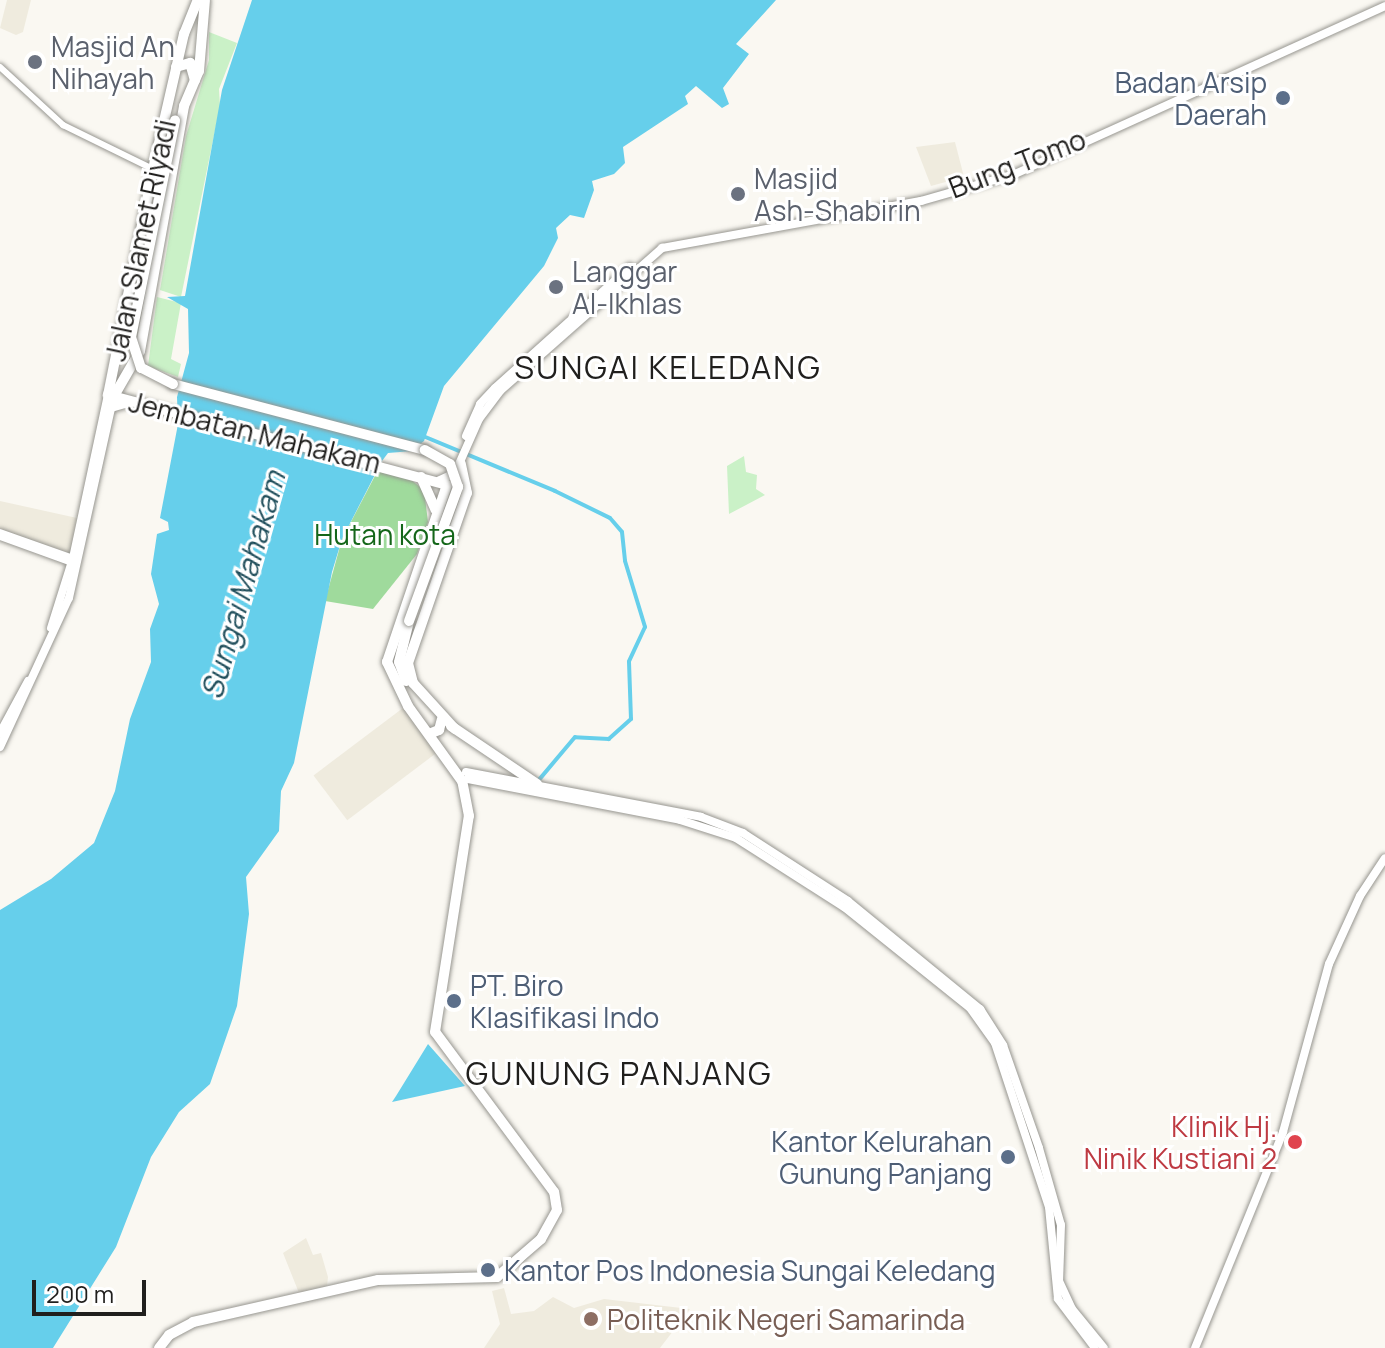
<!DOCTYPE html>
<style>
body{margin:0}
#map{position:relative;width:1385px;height:1348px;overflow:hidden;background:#faf8f2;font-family:Manrope,sans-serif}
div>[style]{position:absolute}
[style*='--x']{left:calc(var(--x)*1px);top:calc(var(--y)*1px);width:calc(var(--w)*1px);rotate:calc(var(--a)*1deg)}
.built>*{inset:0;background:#efebde;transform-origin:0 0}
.green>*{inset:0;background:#caf1c7}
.forest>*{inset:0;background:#9fda9c}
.water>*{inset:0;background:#66cfeb}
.canal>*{height:4px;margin:-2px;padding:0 2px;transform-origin:2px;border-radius:2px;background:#66cfeb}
.roads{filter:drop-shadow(0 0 2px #979690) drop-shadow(0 0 2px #979690)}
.minor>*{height:6px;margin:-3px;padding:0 3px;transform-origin:3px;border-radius:3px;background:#fff}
.major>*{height:8px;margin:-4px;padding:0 4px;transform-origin:4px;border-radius:4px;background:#fff}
.highway>*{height:10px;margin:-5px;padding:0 5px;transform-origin:5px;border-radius:5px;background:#fff}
.bridges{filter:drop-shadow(0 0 2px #979690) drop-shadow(0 0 2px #979690)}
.highway-bridge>*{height:10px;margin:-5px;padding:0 5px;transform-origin:5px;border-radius:5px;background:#fff}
.dots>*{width:22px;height:22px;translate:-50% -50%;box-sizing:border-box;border:4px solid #fff;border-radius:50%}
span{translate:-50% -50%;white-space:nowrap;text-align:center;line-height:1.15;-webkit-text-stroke:6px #fff;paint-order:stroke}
.worship-label{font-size:28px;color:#5b616d}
.left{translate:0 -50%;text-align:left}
.service-label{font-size:28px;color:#4e5e75}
.right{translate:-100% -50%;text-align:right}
.street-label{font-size:28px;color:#201f1d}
.park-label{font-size:28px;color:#146619}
.health-label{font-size:28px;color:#be3a42}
.education-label{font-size:28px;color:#785e54}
.water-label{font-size:30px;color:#214f5c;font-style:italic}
.quarter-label{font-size:32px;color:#201f1d;letter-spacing:2px}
.scale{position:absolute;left:32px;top:1280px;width:114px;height:36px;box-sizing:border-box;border:4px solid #201f1d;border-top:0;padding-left:10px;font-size:24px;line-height:28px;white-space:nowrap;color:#201f1d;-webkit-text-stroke:6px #fff;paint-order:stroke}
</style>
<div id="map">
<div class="built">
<i style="clip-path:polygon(7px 0,31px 0,23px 32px,16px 35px,0 28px)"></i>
<i style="clip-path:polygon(955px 142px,964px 177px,931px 186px,916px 147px)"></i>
<i style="clip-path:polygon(0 501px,77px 518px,70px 553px,0 530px)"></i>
<i style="left:403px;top:708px;width:56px;height:112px;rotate:53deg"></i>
<i style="clip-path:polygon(306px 1238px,313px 1255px,321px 1253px,328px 1277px,327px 1286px,299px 1293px,283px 1253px)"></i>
<i style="clip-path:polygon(504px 1288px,511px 1314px,534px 1311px,553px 1297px,574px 1308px,604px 1299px,690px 1309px,660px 1348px,484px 1348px,500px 1324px,492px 1291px)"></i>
</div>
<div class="green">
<i style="clip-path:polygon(209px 32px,237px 43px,219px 89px,220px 106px,181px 297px,160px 290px,186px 136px,209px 60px)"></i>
<i style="clip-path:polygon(157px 297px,181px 303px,171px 359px,181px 364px,178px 377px,148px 366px)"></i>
<i style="clip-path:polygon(744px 456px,746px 472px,757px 475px,756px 489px,765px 495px,729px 514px,727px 466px)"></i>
</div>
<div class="forest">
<i style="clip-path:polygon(378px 470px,410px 479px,424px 490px,428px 522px,417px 554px,373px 609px,325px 601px,342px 539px)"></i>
</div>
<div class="water">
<i style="clip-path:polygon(252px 0,776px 0,736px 44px,749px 54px,723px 88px,729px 104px,722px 108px,696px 86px,685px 96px,688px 104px,623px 147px,625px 163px,614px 174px,592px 181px,594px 190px,584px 218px,570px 215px,556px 228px,558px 238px,544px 266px,444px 386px,424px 441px,412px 451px,388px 453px,382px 461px,342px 539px,332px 572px,294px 763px,281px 791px,279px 831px,246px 877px,249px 914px,237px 1006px,210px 1084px,179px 1112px,151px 1157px,116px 1247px,53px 1348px,0 1348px,0 910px,51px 879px,94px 843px,115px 791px,130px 719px,151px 662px,150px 629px,159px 604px,151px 574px,157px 534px,169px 530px,168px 522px,160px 518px,178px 424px,177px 397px,189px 353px,188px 309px,167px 297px,185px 296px,222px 90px)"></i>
<i style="clip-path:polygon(428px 1044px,465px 1086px,392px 1102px,396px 1096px)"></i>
</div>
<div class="canal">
<i style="--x:423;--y:436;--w:143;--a:22.6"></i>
<i style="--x:555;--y:491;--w:61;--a:26.1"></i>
<i style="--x:610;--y:518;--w:18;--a:49"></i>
<i style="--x:622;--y:532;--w:29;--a:84"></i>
<i style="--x:625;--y:561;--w:69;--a:73.1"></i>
<i style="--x:645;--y:627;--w:38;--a:115"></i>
<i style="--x:629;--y:662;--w:57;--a:88"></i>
<i style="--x:631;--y:719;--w:30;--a:138"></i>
<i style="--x:609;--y:739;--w:34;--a:-177"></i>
<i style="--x:575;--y:737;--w:57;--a:130.1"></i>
</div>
<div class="roads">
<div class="minor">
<i style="--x:0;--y:67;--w:86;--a:42.6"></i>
<i style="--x:63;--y:125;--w:100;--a:26.1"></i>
<i style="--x:0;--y:532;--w:81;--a:19.6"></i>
<i style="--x:0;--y:537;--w:77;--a:19.9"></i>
</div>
<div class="major">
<i style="--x:466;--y:436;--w:35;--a:-66"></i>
<i style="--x:480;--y:404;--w:22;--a:-47"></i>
<i style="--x:495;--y:388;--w:181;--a:-41.9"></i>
<i style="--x:438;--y:481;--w:19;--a:-25"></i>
<i style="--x:455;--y:473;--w:59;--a:-66"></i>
<i style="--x:479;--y:419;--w:36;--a:-53"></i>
<i style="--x:501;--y:390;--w:215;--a:-41.4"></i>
<i style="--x:662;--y:248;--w:263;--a:-10.3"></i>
<i style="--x:921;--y:201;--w:98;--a:-16"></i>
<i style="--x:1015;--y:174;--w:406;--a:-24.4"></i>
<i style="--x:51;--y:628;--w:73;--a:-72.6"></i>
<i style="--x:73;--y:558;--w:167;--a:-77.9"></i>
<i style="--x:0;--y:733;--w:59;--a:-61.7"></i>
<i style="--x:0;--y:747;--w:164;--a:-65.2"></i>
<i style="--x:69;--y:598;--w:199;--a:-77.5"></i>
<i style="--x:466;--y:772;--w:239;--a:10.8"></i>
<i style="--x:701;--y:817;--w:45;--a:20.9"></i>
<i style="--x:743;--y:833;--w:125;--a:32.9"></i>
<i style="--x:848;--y:901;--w:171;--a:39.3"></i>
<i style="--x:980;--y:1009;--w:43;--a:57.4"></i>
<i style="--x:1003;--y:1045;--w:109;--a:70.7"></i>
<i style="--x:1039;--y:1148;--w:80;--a:74.1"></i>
<i style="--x:1061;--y:1225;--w:56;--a:92"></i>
<i style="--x:1059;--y:1281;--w:31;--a:65"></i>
<i style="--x:1072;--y:1309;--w:50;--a:50.6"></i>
<i style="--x:468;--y:779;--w:216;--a:10.9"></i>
<i style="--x:680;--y:820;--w:59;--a:17.8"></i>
<i style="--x:736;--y:838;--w:128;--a:32.6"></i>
<i style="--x:844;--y:907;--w:161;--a:38.7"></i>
<i style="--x:970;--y:1008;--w:43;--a:54.5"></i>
<i style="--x:995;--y:1043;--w:173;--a:71.8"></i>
<i style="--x:1049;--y:1207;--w:92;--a:84.4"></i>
<i style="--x:1058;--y:1299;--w:61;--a:52.9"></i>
<i style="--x:1195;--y:1348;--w:233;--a:-67.8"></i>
<i style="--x:1283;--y:1132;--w:174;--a:-74.7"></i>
<i style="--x:1329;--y:964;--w:75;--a:-65.5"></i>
<i style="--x:1360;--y:896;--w:45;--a:-56.7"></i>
</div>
<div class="highway">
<i style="--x:176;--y:67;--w:15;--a:-16"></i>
<i style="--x:190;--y:63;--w:18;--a:74"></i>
<i style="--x:173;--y:384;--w:260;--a:14.7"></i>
<i style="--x:114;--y:396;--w:52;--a:-60"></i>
<i style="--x:140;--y:351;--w:249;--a:-79.8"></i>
<i style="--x:184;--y:106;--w:38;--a:-67"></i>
<i style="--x:199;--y:71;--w:71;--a:-85.2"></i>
<i style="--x:111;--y:407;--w:19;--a:-16"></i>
<i style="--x:421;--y:477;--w:36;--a:66"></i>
<i style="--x:406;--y:681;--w:20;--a:-110"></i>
<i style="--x:399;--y:662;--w:42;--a:-76.3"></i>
<i style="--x:451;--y:726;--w:104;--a:34"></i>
<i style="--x:455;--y:729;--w:62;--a:-132.4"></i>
<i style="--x:413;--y:683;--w:21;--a:-104"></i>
<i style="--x:408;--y:663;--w:180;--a:-70.9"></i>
<i style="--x:467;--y:493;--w:30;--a:-102"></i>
<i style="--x:429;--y:734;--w:11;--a:-22"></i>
<i style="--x:439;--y:730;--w:11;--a:-75"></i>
<i style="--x:159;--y:1348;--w:16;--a:-52"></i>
<i style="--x:169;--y:1335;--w:27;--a:-28"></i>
<i style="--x:193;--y:1322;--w:190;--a:-12.8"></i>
<i style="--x:378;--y:1280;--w:119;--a:-1.4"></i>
<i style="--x:497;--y:1277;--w:58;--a:-40.8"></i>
<i style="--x:541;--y:1239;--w:33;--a:-61"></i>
<i style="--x:557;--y:1210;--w:18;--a:-99"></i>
<i style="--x:554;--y:1192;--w:199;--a:-126.6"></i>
<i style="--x:435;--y:1032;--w:219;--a:-81.1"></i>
<i style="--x:469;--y:816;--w:36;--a:-101"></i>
<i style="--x:462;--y:781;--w:92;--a:-125.8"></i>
<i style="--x:408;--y:706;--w:49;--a:-115.5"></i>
<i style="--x:387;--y:662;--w:187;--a:-71.3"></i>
<i style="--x:447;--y:485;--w:351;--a:-165.1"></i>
<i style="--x:108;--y:395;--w:230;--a:-78.7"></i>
<i style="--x:153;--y:169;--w:139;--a:-77.1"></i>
<i style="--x:184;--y:34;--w:37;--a:-68"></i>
</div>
</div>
<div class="bridges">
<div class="highway-bridge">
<i style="--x:173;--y:384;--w:36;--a:-153"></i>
<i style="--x:141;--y:368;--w:33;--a:-108"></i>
<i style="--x:131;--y:337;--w:221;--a:-78.5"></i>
<i style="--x:409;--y:621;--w:143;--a:-69.9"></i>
<i style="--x:458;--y:487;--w:24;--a:-109"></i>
<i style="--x:450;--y:464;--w:29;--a:-151"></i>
</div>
</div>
<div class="dots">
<i style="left:35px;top:62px;background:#6b7280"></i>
<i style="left:1283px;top:98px;background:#5c6f8a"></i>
<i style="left:738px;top:194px;background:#6b7280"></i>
<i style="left:556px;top:287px;background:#6b7280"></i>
<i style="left:454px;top:1001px;background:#5c6f8a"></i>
<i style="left:1295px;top:1142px;background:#e0444e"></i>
<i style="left:1008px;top:1157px;background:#5c6f8a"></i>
<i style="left:488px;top:1270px;background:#5c6f8a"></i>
<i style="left:591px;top:1319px;background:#8d6e63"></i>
</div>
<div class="worship-label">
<span class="left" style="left:51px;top:62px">Masjid An<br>Nihayah</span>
<span class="left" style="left:754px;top:194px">Masjid<br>Ash-Shabirin</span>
<span class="left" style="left:572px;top:287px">Langgar<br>Al-Ikhlas</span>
</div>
<div class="service-label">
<span class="right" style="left:1267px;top:98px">Badan Arsip<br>Daerah</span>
<span class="left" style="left:470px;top:1001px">PT. Biro<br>Klasifikasi Indo</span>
<span class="right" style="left:992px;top:1157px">Kantor Kelurahan<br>Gunung Panjang</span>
<span class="left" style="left:504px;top:1270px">Kantor Pos Indonesia Sungai Keledang</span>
</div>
<div class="street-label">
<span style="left:1017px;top:163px;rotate:-21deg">Bung Tomo</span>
<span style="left:140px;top:240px;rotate:-78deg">Jalan Slamet Riyadi</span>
<span style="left:255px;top:432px;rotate:14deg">Jembatan Mahakam</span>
</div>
<div class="park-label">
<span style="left:385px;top:534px">Hutan kota</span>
</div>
<div class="health-label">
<span class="right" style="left:1277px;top:1142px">Klinik Hj.<br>Ninik Kustiani 2</span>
</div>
<div class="education-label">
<span class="left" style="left:607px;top:1319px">Politeknik Negeri Samarinda</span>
</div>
<div class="water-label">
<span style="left:243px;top:585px;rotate:-74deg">Sungai Mahakam</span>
</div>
<div class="quarter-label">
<span style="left:668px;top:367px">SUNGAI KELEDANG</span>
<span style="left:619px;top:1073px">GUNUNG PANJANG</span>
</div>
<div class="scale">200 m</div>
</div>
